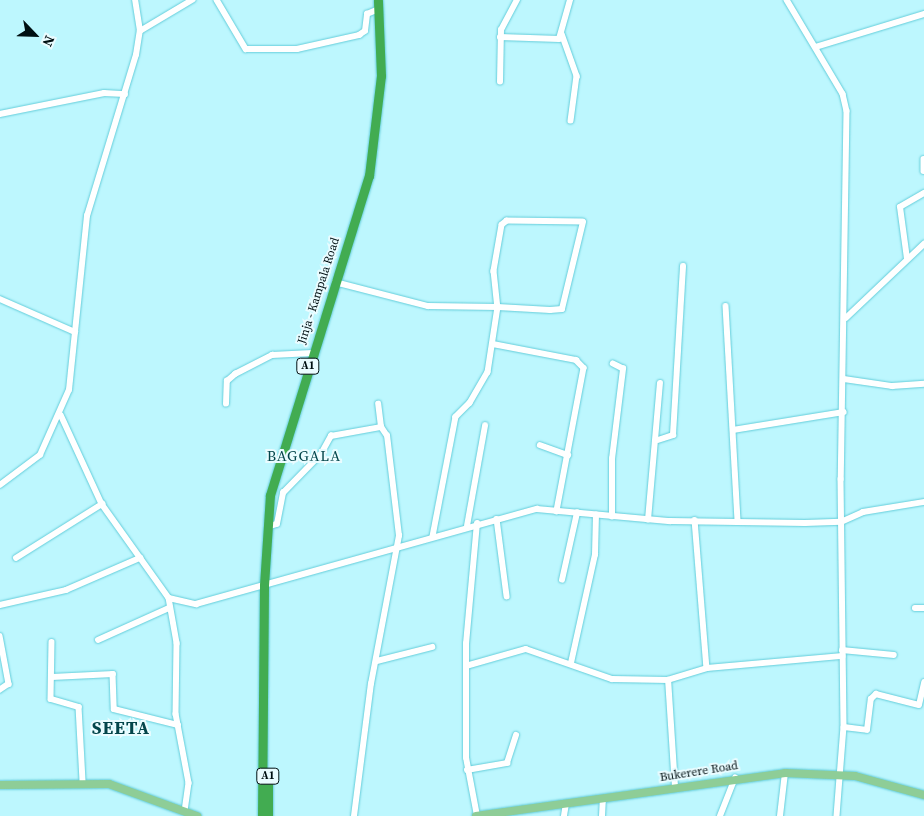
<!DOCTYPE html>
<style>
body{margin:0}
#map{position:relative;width:924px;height:816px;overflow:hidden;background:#bdf7fe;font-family:"Source Serif 4",serif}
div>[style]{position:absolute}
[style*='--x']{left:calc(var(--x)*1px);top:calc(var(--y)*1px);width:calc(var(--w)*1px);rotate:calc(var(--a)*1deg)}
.roads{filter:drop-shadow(0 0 1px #63cdda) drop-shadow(0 0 1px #63cdda)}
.minor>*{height:5.5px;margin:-2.75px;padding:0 2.75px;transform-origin:2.75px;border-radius:2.75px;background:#fff}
.major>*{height:8px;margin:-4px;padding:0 4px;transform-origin:4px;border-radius:4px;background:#8ecd97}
.highway>*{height:9px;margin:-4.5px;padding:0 4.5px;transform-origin:4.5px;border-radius:4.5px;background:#42ac51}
span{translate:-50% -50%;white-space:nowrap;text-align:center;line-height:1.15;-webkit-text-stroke:4px #eafcff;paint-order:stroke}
.shield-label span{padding:1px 4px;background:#eafcff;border:1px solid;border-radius:4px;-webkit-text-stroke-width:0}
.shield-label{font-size:11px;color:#000f12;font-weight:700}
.street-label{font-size:12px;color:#000f12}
.quarter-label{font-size:15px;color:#03454b;letter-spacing:1px}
.district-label{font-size:18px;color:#03454b;font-weight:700;letter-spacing:1px}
.north{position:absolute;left:10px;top:10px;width:50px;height:50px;-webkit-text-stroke:4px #eafcff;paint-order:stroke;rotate:114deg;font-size:14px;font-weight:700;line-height:20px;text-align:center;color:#000f12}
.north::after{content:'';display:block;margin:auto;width:18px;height:22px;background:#000f12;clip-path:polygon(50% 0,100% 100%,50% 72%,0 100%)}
</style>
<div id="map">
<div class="roads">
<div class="minor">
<i style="--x:217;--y:0;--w:57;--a:59.4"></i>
<i style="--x:246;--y:49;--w:51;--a:0"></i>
<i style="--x:297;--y:49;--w:64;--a:-12.7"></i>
<i style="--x:359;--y:35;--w:7;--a:-34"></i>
<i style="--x:365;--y:31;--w:17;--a:-83"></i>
<i style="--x:367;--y:14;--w:13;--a:-23"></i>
<i style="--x:787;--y:0;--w:109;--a:59.2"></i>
<i style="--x:843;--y:94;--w:17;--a:77"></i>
<i style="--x:847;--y:111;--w:368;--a:90.9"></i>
<i style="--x:841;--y:479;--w:248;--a:89.3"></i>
<i style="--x:844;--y:727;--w:89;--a:94.5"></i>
<i style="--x:140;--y:31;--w:61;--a:-30.8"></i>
<i style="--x:562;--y:34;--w:45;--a:70.3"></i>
<i style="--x:577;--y:76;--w:45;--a:97.6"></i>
<i style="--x:500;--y:37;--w:59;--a:1.9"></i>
<i style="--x:559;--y:39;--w:41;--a:-74.2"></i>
<i style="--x:816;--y:47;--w:113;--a:-17"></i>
<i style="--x:500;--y:82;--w:52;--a:-88.9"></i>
<i style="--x:501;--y:30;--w:34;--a:-62"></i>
<i style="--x:0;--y:114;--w:106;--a:-11.4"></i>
<i style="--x:104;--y:93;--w:21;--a:3"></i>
<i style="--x:924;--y:159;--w:12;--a:90"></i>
<i style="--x:907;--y:259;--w:52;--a:-97.7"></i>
<i style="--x:900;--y:207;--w:28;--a:-30"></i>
<i style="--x:335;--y:282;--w:96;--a:14.5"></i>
<i style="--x:428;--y:306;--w:70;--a:0.8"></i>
<i style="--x:498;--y:307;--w:52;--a:3.3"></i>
<i style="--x:550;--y:310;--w:12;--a:-5"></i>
<i style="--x:562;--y:309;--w:89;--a:-76.4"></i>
<i style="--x:583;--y:222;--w:76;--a:-179.2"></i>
<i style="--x:507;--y:221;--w:6;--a:141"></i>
<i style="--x:502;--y:225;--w:47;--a:99.9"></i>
<i style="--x:494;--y:271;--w:36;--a:84"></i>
<i style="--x:498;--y:307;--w:66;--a:98.7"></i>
<i style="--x:488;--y:372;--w:36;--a:120"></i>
<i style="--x:470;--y:403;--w:20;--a:135"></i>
<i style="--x:456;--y:417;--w:122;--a:100.9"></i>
<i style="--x:0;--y:299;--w:82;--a:23.7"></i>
<i style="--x:726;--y:306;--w:214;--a:86.8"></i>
<i style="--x:846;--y:318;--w:108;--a:-43.5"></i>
<i style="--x:493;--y:344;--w:85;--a:10.9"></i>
<i style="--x:576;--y:360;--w:11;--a:45"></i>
<i style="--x:584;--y:368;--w:146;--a:100.7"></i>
<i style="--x:844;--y:379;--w:49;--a:8.3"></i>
<i style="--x:892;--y:386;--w:32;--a:-4"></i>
<i style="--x:226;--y:404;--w:23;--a:-88"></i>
<i style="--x:227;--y:381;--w:11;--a:-41"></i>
<i style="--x:235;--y:374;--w:42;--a:-27.2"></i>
<i style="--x:272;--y:355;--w:40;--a:-2.9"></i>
<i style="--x:61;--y:415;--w:98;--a:65.3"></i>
<i style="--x:102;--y:504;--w:115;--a:54.5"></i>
<i style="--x:169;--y:598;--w:28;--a:13"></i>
<i style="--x:196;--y:604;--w:354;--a:-15.6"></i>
<i style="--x:537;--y:509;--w:134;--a:5.2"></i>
<i style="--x:670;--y:521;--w:135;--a:0.8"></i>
<i style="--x:805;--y:523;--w:36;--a:-2"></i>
<i style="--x:841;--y:522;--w:24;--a:-24"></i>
<i style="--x:863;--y:512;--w:62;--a:-9.3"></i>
<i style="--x:733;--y:430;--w:112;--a:-9.2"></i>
<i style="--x:658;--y:440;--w:16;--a:-18"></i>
<i style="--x:673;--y:435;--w:169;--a:-86.6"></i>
<i style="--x:540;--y:445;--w:30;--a:20"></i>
<i style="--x:0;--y:485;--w:50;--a:-36.9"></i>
<i style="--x:40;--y:455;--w:71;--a:-66"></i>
<i style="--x:69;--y:390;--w:175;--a:-84.1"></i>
<i style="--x:87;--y:216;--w:168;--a:-73.1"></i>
<i style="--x:136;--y:55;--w:24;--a:-81"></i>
<i style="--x:140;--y:31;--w:31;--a:-99"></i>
<i style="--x:612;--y:517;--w:58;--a:-90"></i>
<i style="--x:612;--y:459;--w:91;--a:-83"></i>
<i style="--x:623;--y:369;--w:11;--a:-153"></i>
<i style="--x:497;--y:519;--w:78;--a:82.6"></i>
<i style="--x:648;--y:520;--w:137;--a:-85"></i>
<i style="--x:695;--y:520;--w:148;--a:85.4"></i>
<i style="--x:467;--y:526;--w:102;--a:-79.8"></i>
<i style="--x:267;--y:527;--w:10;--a:-17"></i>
<i style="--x:277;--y:524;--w:32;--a:-79"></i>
<i style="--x:283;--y:493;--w:54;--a:-45.7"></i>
<i style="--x:321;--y:454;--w:21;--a:-61"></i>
<i style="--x:331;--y:436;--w:51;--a:-10.2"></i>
<i style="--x:16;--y:558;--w:102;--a:-32.1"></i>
<i style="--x:562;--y:580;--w:69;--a:-77.4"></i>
<i style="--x:169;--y:598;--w:46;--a:79.9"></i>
<i style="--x:177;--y:643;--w:71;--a:90.8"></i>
<i style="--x:176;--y:714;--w:70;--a:79.3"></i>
<i style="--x:189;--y:783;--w:28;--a:98"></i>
<i style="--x:0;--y:605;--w:68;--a:-12.8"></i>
<i style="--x:66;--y:590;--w:81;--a:-23.4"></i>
<i style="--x:915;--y:608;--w:9;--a:0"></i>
<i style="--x:0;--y:636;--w:49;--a:79.4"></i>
<i style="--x:9;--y:684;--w:11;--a:146"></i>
<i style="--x:98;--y:640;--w:78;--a:-24.3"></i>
<i style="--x:52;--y:642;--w:57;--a:91"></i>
<i style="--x:51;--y:699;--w:29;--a:16"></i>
<i style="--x:79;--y:707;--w:75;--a:86.9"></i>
<i style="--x:842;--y:650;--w:52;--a:5.5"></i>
<i style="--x:377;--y:661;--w:57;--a:-14.3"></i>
<i style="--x:571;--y:663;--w:111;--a:-77.5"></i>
<i style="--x:595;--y:555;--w:40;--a:-88.6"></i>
<i style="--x:466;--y:666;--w:62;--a:-15.8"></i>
<i style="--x:526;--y:649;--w:91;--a:19.2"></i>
<i style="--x:612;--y:679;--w:56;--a:1"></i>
<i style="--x:52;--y:677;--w:61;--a:-2.8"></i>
<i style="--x:113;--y:674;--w:35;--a:88"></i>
<i style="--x:114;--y:709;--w:66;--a:14"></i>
<i style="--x:844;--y:727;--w:23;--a:7"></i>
<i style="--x:867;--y:730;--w:31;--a:-83"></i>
<i style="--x:871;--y:699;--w:7;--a:-45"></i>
<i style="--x:876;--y:694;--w:44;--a:14.3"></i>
<i style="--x:919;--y:705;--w:23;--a:-77"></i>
<i style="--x:467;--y:770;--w:41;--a:-9.9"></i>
<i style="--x:507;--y:763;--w:29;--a:-72"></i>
<i style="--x:675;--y:787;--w:107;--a:-93.7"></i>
<i style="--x:668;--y:680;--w:41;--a:-17.1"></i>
<i style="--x:707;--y:668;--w:136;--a:-5.1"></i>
<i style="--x:354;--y:816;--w:133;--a:-82.7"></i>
<i style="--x:371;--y:684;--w:151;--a:-79.3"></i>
<i style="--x:399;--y:536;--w:101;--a:-96.8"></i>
<i style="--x:387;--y:436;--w:11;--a:-124"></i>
<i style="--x:381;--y:427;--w:23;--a:-97"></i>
<i style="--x:477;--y:816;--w:59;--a:-100.7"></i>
<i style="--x:466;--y:758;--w:114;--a:-90"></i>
<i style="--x:466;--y:644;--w:121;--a:-84.8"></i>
<i style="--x:564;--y:816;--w:12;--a:-81"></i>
<i style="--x:602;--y:816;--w:17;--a:-87"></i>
<i style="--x:720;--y:816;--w:41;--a:-68.5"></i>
<i style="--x:780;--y:816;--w:43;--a:-83.4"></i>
</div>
<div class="major">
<i style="--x:0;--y:785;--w:109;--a:-0.5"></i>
<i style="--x:109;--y:784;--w:94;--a:20"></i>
<i style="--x:476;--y:816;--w:312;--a:-7.9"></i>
<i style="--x:785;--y:773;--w:70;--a:2.5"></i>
<i style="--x:855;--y:776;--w:72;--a:15.4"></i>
</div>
<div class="highway">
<i style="--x:262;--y:816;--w:231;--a:-89.5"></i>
<i style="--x:264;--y:585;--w:90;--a:-86.2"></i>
<i style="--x:270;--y:495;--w:334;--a:-72.8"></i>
<i style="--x:369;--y:176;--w:101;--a:-83.2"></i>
<i style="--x:381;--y:76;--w:76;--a:-92.3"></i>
<i style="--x:268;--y:816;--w:37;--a:-90"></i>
</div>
</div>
<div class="shield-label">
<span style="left:308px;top:366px">A1</span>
<span style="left:268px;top:776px">A1</span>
</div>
<div class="street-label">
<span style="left:319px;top:291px;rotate:-72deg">Jinja - Kampala Road</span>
<span style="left:699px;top:772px;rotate:-9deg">Bukerere Road</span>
</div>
<div class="quarter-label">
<span style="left:304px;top:456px">BAGGALA</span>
</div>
<div class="district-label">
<span style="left:121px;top:728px">SEETA</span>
</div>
<div class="north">N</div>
</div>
